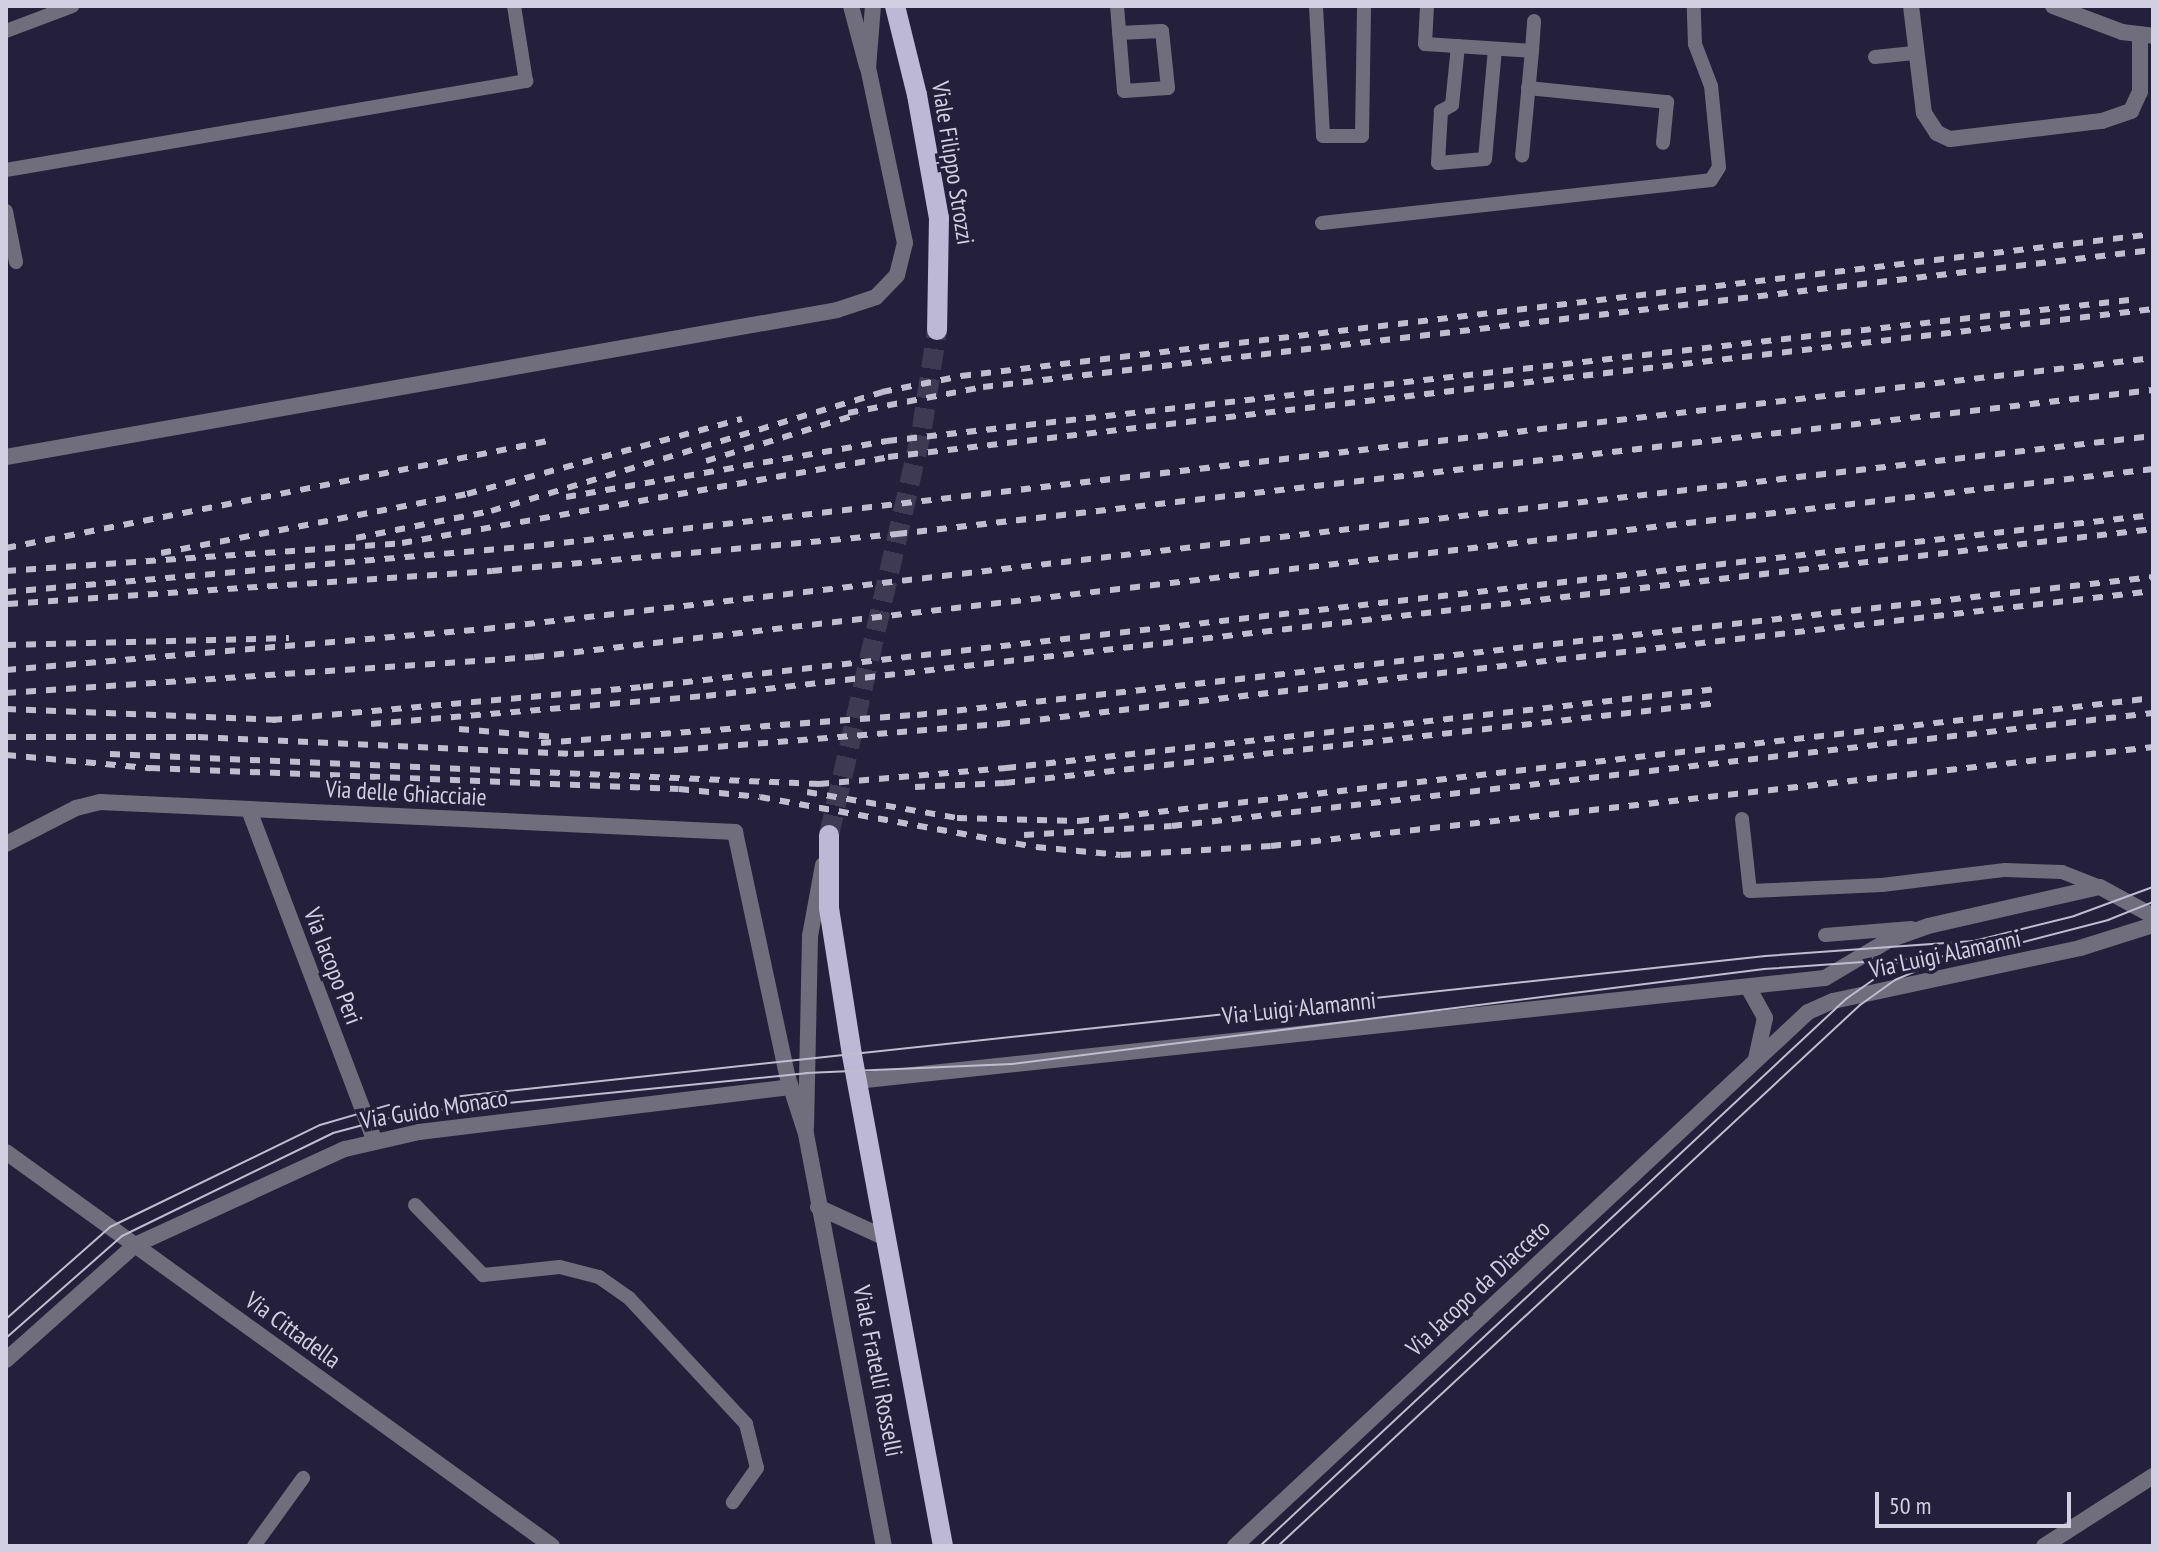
<!DOCTYPE html>
<style>
body{margin:0}
#map{position:relative;width:2159px;height:1552px;overflow:hidden;background:#24203b;font-family:"PT Sans Narrow",sans-serif}
div>[style]{position:absolute}
[style*='--x']{left:calc(var(--x)*1px);top:calc(var(--y)*1px);width:calc(var(--w)*1px);rotate:calc(var(--a)*1deg)}
.primary-tunnel>*{height:20px;margin-top:-10px;transform-origin:0;background:repeating-linear-gradient(90deg,#3e3a54 0 20px,transparent 0 30px)}
.service>*{height:14px;margin:-7px;padding:0 7px;transform-origin:7px;border-radius:7px;background:#706e7c}
.pedestrian>*{height:16px;margin:-8px;padding:0 8px;transform-origin:8px;border-radius:8px;background:#706e7c}
.minor>*{height:16px;margin:-8px;padding:0 8px;transform-origin:8px;border-radius:8px;background:#706e7c}
.tertiary>*{height:16px;margin:-8px;padding:0 8px;transform-origin:8px;border-radius:8px;background:#706e7c}
.primary>*{height:20px;margin:-10px;padding:0 10px;transform-origin:10px;border-radius:10px;background:#bcb8d6}
.tram>*{height:2px;margin:-1px;padding:0 1px;transform-origin:1px;border-radius:1px;background:#bfbdd0}
.rail>*{height:6px;margin-top:-3px;transform-origin:0;background:repeating-linear-gradient(90deg,#bfbdd0 0 10px,transparent 0 20px)}
span{translate:-50% -50%;white-space:nowrap;text-align:center;line-height:1.15;-webkit-text-stroke:7px #24203b;paint-order:stroke}
.street-label{font-size:24px;color:#d1cfe1}
.frame{position:absolute;inset:0;border:8px solid #d1cfe1;pointer-events:none}
.scale{position:absolute;left:1875px;top:1492px;width:196px;height:36px;box-sizing:border-box;border:4px solid #d1cfe1;border-top:0;padding-left:10px;font-size:24px;line-height:28px;white-space:nowrap;color:#d1cfe1;-webkit-text-stroke:6px #24203b;paint-order:stroke}
</style>
<div id="map">
<div class="primary-tunnel">
<i style="--x:829;--y:835;--w:417;--a:-77.1"></i>
<i style="--x:922;--y:428;--w:99;--a:-81.3"></i>
</div>
<div class="service">
<i style="--x:1117;--y:6;--w:85;--a:85.3"></i>
<i style="--x:1124;--y:91;--w:44;--a:-3.9"></i>
<i style="--x:1168;--y:88;--w:57;--a:-96"></i>
<i style="--x:1162;--y:31;--w:43;--a:177.3"></i>
<i style="--x:1316;--y:6;--w:130;--a:86.9"></i>
<i style="--x:1323;--y:136;--w:39;--a:0"></i>
<i style="--x:1362;--y:136;--w:130;--a:-89.1"></i>
<i style="--x:1427;--y:6;--w:38;--a:93"></i>
<i style="--x:1425;--y:44;--w:107;--a:3.7"></i>
<i style="--x:1532;--y:51;--w:105;--a:95.4"></i>
<i style="--x:6;--y:31;--w:71;--a:-20.7"></i>
<i style="--x:1458;--y:46;--w:59;--a:95.8"></i>
<i style="--x:1452;--y:105;--w:13;--a:151"></i>
<i style="--x:1441;--y:111;--w:52;--a:93.3"></i>
<i style="--x:1438;--y:163;--w:47;--a:-4.9"></i>
<i style="--x:1485;--y:159;--w:110;--a:-84.8"></i>
<i style="--x:1532;--y:51;--w:30;--a:-86"></i>
<i style="--x:1875;--y:57;--w:39;--a:-6"></i>
<i style="--x:1528;--y:88;--w:140;--a:5.8"></i>
<i style="--x:1667;--y:102;--w:41;--a:95.6"></i>
<i style="--x:6;--y:170;--w:528;--a:-9.71"></i>
<i style="--x:526;--y:81;--w:76;--a:-99.1"></i>
<i style="--x:6;--y:211;--w:52;--a:78.9"></i>
<i style="--x:1322;--y:223;--w:391;--a:-6.3"></i>
<i style="--x:1711;--y:180;--w:15;--a:-58"></i>
<i style="--x:1719;--y:167;--w:81;--a:-95.6"></i>
<i style="--x:1711;--y:86;--w:45;--a:-110.9"></i>
<i style="--x:1695;--y:44;--w:38;--a:-92"></i>
<i style="--x:1742;--y:819;--w:72;--a:83.7"></i>
<i style="--x:1750;--y:891;--w:132;--a:-2.6"></i>
<i style="--x:1882;--y:885;--w:124;--a:-7"></i>
<i style="--x:2005;--y:870;--w:57;--a:2"></i>
<i style="--x:2062;--y:872;--w:41;--a:21.5"></i>
<i style="--x:1825;--y:935;--w:87;--a:-4.6"></i>
<i style="--x:415;--y:1205;--w:98;--a:45.8"></i>
<i style="--x:483;--y:1275;--w:77;--a:-5.9"></i>
<i style="--x:560;--y:1267;--w:40;--a:14.4"></i>
<i style="--x:599;--y:1277;--w:37;--a:35"></i>
<i style="--x:629;--y:1298;--w:172;--a:47.1"></i>
<i style="--x:746;--y:1424;--w:45;--a:76"></i>
<i style="--x:757;--y:1468;--w:42;--a:125.2"></i>
<i style="--x:254;--y:1546;--w:84;--a:-54.2"></i>
</div>
<div class="pedestrian">
<i style="--x:1748;--y:987;--w:35;--a:61"></i>
<i style="--x:1765;--y:1018;--w:42;--a:102.4"></i>
</div>
<div class="minor">
<i style="--x:851;--y:6;--w:62;--a:75.1"></i>
<i style="--x:1911;--y:6;--w:108;--a:83.1"></i>
<i style="--x:1924;--y:113;--w:24;--a:57"></i>
<i style="--x:1937;--y:133;--w:14;--a:25"></i>
<i style="--x:1950;--y:139;--w:153;--a:-6.8"></i>
<i style="--x:2102;--y:121;--w:31;--a:-19"></i>
<i style="--x:2131;--y:111;--w:21;--a:-65"></i>
<i style="--x:2140;--y:92;--w:57;--a:-90"></i>
<i style="--x:2053;--y:6;--w:74;--a:20.6"></i>
<i style="--x:2122;--y:32;--w:31;--a:7"></i>
<i style="--x:249;--y:810;--w:352;--a:69.2"></i>
<i style="--x:6;--y:844;--w:79;--a:-27.2"></i>
<i style="--x:76;--y:808;--w:25;--a:-14"></i>
<i style="--x:100;--y:802;--w:636;--a:2.7"></i>
<i style="--x:735;--y:832;--w:249;--a:77.9"></i>
<i style="--x:787;--y:1075;--w:62;--a:72.1"></i>
<i style="--x:806;--y:1134;--w:419;--a:79.3"></i>
<i style="--x:856;--y:1081;--w:974;--a:-6.07"></i>
<i style="--x:1825;--y:978;--w:74;--a:-30.7"></i>
<i style="--x:1889;--y:940;--w:41;--a:-19.7"></i>
<i style="--x:1928;--y:926;--w:176;--a:-12.8"></i>
<i style="--x:2100;--y:887;--w:60;--a:28.7"></i>
<i style="--x:806;--y:1128;--w:192;--a:-88.8"></i>
<i style="--x:810;--y:936;--w:72;--a:-79.6"></i>
<i style="--x:6;--y:1152;--w:673;--a:35.81"></i>
<i style="--x:818;--y:1207;--w:69;--a:24.7"></i>
<i style="--x:6;--y:1360;--w:173;--a:-41.7"></i>
<i style="--x:135;--y:1245;--w:231;--a:-24.6"></i>
<i style="--x:345;--y:1149;--w:76;--a:-12.9"></i>
<i style="--x:419;--y:1132;--w:374;--a:-6.9"></i>
<i style="--x:1235;--y:1546;--w:783;--a:-42.98"></i>
<i style="--x:1808;--y:1012;--w:27;--a:-24"></i>
<i style="--x:1833;--y:1001;--w:253;--a:-12.1"></i>
<i style="--x:2080;--y:948;--w:77;--a:-17.5"></i>
<i style="--x:2044;--y:1546;--w:130;--a:-32.7"></i>
</div>
<div class="tertiary">
<i style="--x:6;--y:457;--w:844;--a:-10.03"></i>
<i style="--x:837;--y:310;--w:41;--a:-18.4"></i>
<i style="--x:876;--y:297;--w:30;--a:-46"></i>
<i style="--x:897;--y:275;--w:33;--a:-76"></i>
<i style="--x:905;--y:243;--w:179;--a:-101.9"></i>
<i style="--x:868;--y:68;--w:62;--a:-85.4"></i>
</div>
<div class="primary">
<i style="--x:895;--y:6;--w:92;--a:76.1"></i>
<i style="--x:917;--y:95;--w:125;--a:79.9"></i>
<i style="--x:939;--y:218;--w:112;--a:91"></i>
<i style="--x:829;--y:835;--w:73;--a:90"></i>
<i style="--x:829;--y:908;--w:149;--a:81.1"></i>
<i style="--x:852;--y:1055;--w:499;--a:79.5"></i>
</div>
<div class="tram">
<i style="--x:1962;--y:944;--w:115;--a:-14"></i>
<i style="--x:2074;--y:916;--w:84;--a:-20.2"></i>
<i style="--x:1969;--y:956;--w:144;--a:-14.5"></i>
<i style="--x:2108;--y:920;--w:48;--a:-21.8"></i>
<i style="--x:453;--y:1097;--w:1320;--a:-6.13"></i>
<i style="--x:1765;--y:956;--w:209;--a:-4.1"></i>
<i style="--x:6;--y:1319;--w:139;--a:-41.5"></i>
<i style="--x:110;--y:1227;--w:233;--a:-25.9"></i>
<i style="--x:320;--y:1125;--w:72;--a:-16.2"></i>
<i style="--x:6;--y:1338;--w:154;--a:-41.3"></i>
<i style="--x:122;--y:1236;--w:235;--a:-26"></i>
<i style="--x:333;--y:1133;--w:78;--a:-14.9"></i>
<i style="--x:408;--y:1113;--w:400;--a:-5.7"></i>
<i style="--x:806;--y:1073;--w:206;--a:-2.5"></i>
<i style="--x:1012;--y:1064;--w:758;--a:-7.2"></i>
<i style="--x:1764;--y:969;--w:217;--a:-4"></i>
<i style="--x:1260;--y:1546;--w:802;--a:-43.03"></i>
<i style="--x:1846;--y:999;--w:62;--a:-35.2"></i>
<i style="--x:1278;--y:1546;--w:795;--a:-42.91"></i>
<i style="--x:1860;--y:1005;--w:43;--a:-35.5"></i>
<i style="--x:1895;--y:980;--w:38;--a:-23"></i>
</div>
<div class="rail">
<i style="--x:848;--y:413;--w:137;--a:-10.9"></i>
<i style="--x:983;--y:387;--w:1178;--a:-6.68"></i>
<i style="--x:706;--y:461;--w:160;--a:-17.1"></i>
<i style="--x:566;--y:497;--w:326;--a:-9.9"></i>
<i style="--x:887;--y:441;--w:1250;--a:-6.48"></i>
<i style="--x:356;--y:538;--w:138;--a:-11.3"></i>
<i style="--x:491;--y:511;--w:409;--a:-16.9"></i>
<i style="--x:882;--y:392;--w:81;--a:-11.4"></i>
<i style="--x:961;--y:376;--w:1200;--a:-6.79"></i>
<i style="--x:6;--y:548;--w:552;--a:-11.17"></i>
<i style="--x:161;--y:553;--w:312;--a:-10.9"></i>
<i style="--x:467;--y:494;--w:285;--a:-15.3"></i>
<i style="--x:6;--y:571;--w:397;--a:-4"></i>
<i style="--x:402;--y:543;--w:494;--a:-10"></i>
<i style="--x:888;--y:457;--w:1274;--a:-6.67"></i>
<i style="--x:6;--y:592;--w:540;--a:-4.99"></i>
<i style="--x:544;--y:545;--w:1620;--a:-6.63"></i>
<i style="--x:8;--y:604;--w:485;--a:-3.9"></i>
<i style="--x:492;--y:571;--w:407;--a:-5.2"></i>
<i style="--x:897;--y:534;--w:1264;--a:-6.54"></i>
<i style="--x:6;--y:645;--w:283;--a:-1.4"></i>
<i style="--x:6;--y:670;--w:481;--a:-4.9"></i>
<i style="--x:485;--y:629;--w:1679;--a:-6.6"></i>
<i style="--x:6;--y:693;--w:529;--a:-3.9"></i>
<i style="--x:534;--y:657;--w:1630;--a:-6.62"></i>
<i style="--x:6;--y:709;--w:277;--a:2.3"></i>
<i style="--x:272;--y:720;--w:372;--a:-5.1"></i>
<i style="--x:643;--y:687;--w:1520;--a:-6.5"></i>
<i style="--x:371;--y:724;--w:336;--a:-4.8"></i>
<i style="--x:706;--y:696;--w:1457;--a:-6.58"></i>
<i style="--x:459;--y:729;--w:96;--a:4.8"></i>
<i style="--x:6;--y:737;--w:192;--a:0"></i>
<i style="--x:198;--y:737;--w:376;--a:2.6"></i>
<i style="--x:574;--y:754;--w:104;--a:-2.2"></i>
<i style="--x:678;--y:750;--w:323;--a:-4.6"></i>
<i style="--x:1000;--y:724;--w:1161;--a:-6.58"></i>
<i style="--x:541;--y:743;--w:377;--a:-4.3"></i>
<i style="--x:917;--y:715;--w:1244;--a:-6.37"></i>
<i style="--x:110;--y:754;--w:710;--a:2.42"></i>
<i style="--x:819;--y:784;--w:188;--a:-4.9"></i>
<i style="--x:1006;--y:768;--w:715;--a:-6.34"></i>
<i style="--x:6;--y:755;--w:145;--a:5.2"></i>
<i style="--x:150;--y:768;--w:529;--a:2.27"></i>
<i style="--x:679;--y:789;--w:81;--a:5.6"></i>
<i style="--x:760;--y:797;--w:280;--a:10.3"></i>
<i style="--x:1036;--y:847;--w:85;--a:5.4"></i>
<i style="--x:1121;--y:855;--w:150;--a:-3.4"></i>
<i style="--x:1271;--y:846;--w:888;--a:-6.4"></i>
<i style="--x:915;--y:787;--w:90;--a:-2.5"></i>
<i style="--x:1005;--y:783;--w:717;--a:-6.4"></i>
<i style="--x:807;--y:792;--w:152;--a:9.8"></i>
<i style="--x:957;--y:818;--w:122;--a:1.4"></i>
<i style="--x:1079;--y:821;--w:1081;--a:-6.53"></i>
<i style="--x:1024;--y:835;--w:148;--a:-3.5"></i>
<i style="--x:1172;--y:826;--w:987;--a:-6.57"></i>
</div>
<div class="street-label">
<span style="left:953px;top:163px;rotate:81deg">Viale Filippo Strozzi</span>
<span style="left:406px;top:793px;rotate:3deg">Via delle Ghiacciaie</span>
<span style="left:1945px;top:954px;rotate:-12deg">Via Luigi Alamanni</span>
<span style="left:333px;top:966px;rotate:69deg">Via Iacopo Peri</span>
<span style="left:1299px;top:1008px;rotate:-6deg">Via Luigi Alamanni</span>
<span style="left:434px;top:1109px;rotate:-9deg">Via Guido Monaco</span>
<span style="left:1478px;top:1288px;rotate:-43deg">Via Jacopo da Diacceto</span>
<span style="left:293px;top:1330px;rotate:36deg">Via Cittadella</span>
<span style="left:878px;top:1371px;rotate:79deg">Viale Fratelli Rosselli</span>
</div>
<div class="frame"></div>
<div class="scale">50 m</div>
</div>
